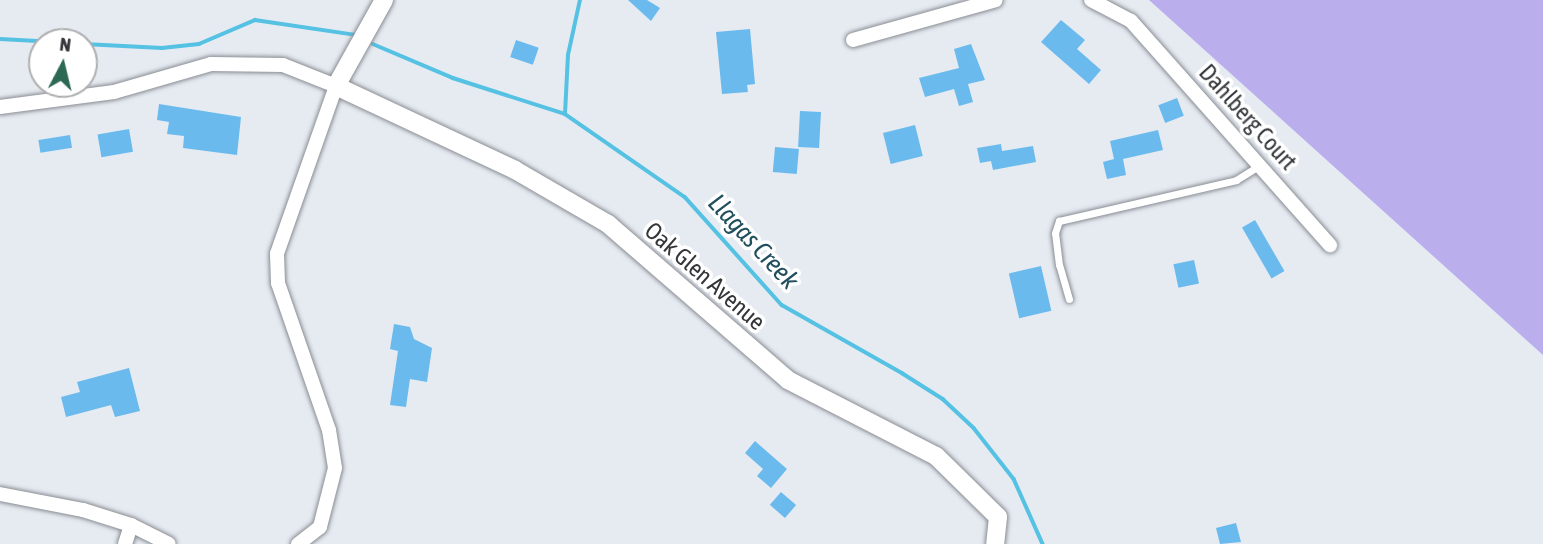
<!DOCTYPE html>
<style>
body{margin:0}
#map{position:relative;width:1543px;height:544px;overflow:hidden;background:#e6ebf2;font-family:"Asap Condensed",sans-serif}
div>[style]{position:absolute}
[style*='--x']{left:calc(var(--x)*1px);top:calc(var(--y)*1px);width:calc(var(--w)*1px);rotate:calc(var(--a)*1deg)}
.green>*{inset:0;background:#bbaeed}
.stream>*{height:3.5px;margin:-1.75px;padding:0 1.75px;transform-origin:1.75px;border-radius:1.75px;background:#55c1e3}
.building>*{inset:0;background:#6abaee;transform-origin:0 0}
.roads{filter:drop-shadow(0 0 2px #898d93) drop-shadow(0 0 2px #898d93)}
.service>*{height:7px;margin:-3.5px;padding:0 3.5px;transform-origin:3.5px;border-radius:3.5px;background:#fff}
.minor>*{height:14px;margin:-7px;padding:0 7px;transform-origin:7px;border-radius:7px;background:#fff}
.tertiary>*{height:18px;margin:-9px;padding:0 9px;transform-origin:9px;border-radius:9px;background:#fff}
span{translate:-50% -50%;white-space:nowrap;text-align:center;line-height:1.15;-webkit-text-stroke:7px #fff;paint-order:stroke}
.street-label{font-size:24px;color:#343639}
.water-label{font-size:26px;color:#1f4e5c;font-style:italic}
.north{position:absolute;left:28px;top:28px;width:70px;height:70px;box-sizing:border-box;background:#fff;border:2px solid #aeafb0;border-radius:50%;rotate:7deg;font-size:19px;font-weight:700;line-height:28px;text-align:center;color:#343639}
.north::after{content:'';display:block;margin:auto;width:24px;height:32px;background:#2c6853;clip-path:polygon(50% 0,100% 100%,50% 72%,0 100%)}
</style>
<div id="map">
<div class="green">
<i style="clip-path:polygon(1149px 0,1543px 0,1543px 355px)"></i>
</div>
<div class="stream">
<i style="--x:0;--y:39;--w:56;--a:3.1"></i>
<i style="--x:84;--y:44;--w:78;--a:2.9"></i>
<i style="--x:162;--y:48;--w:37;--a:-6"></i>
<i style="--x:199;--y:44;--w:61;--a:-23.2"></i>
<i style="--x:255;--y:20;--w:103;--a:8.4"></i>
<i style="--x:373;--y:44;--w:87;--a:23"></i>
<i style="--x:453;--y:78;--w:118;--a:17.8"></i>
<i style="--x:565;--y:114;--w:146;--a:34.7"></i>
<i style="--x:685;--y:197;--w:145;--a:48.1"></i>
<i style="--x:782;--y:305;--w:138;--a:29.5"></i>
<i style="--x:902;--y:373;--w:49;--a:32.4"></i>
<i style="--x:943;--y:399;--w:42;--a:43.1"></i>
<i style="--x:974;--y:428;--w:65;--a:51.9"></i>
<i style="--x:1014;--y:479;--w:71;--a:66"></i>
<i style="--x:565;--y:114;--w:59;--a:-87.1"></i>
<i style="--x:568;--y:55;--w:56;--a:-77.7"></i>
</div>
<div class="building">
<i style="clip-path:polygon(628px 0,647px 0,660px 8px,651px 21px)"></i>
<i style="clip-path:polygon(1061px 20px,1085px 40px,1077px 49px,1101px 70px,1089px 84px,1041px 42px)"></i>
<i style="clip-path:polygon(750px 29px,755px 84px,747px 85px,748px 92px,722px 94px,716px 32px)"></i>
<i style="left:516px;top:40px;width:24px;height:18px;rotate:19deg"></i>
<i style="clip-path:polygon(971px 44px,985px 80px,968px 84px,973px 102px,959px 106px,954px 89px,925px 97px,919px 78px,959px 68px,954px 49px)"></i>
<i style="left:1177px;top:98px;width:19px;height:20px;rotate:69deg"></i>
<i style="clip-path:polygon(159px 104px,241px 117px,237px 155px,183px 148px,184px 136px,167px 134px,169px 122px,157px 120px)"></i>
<i style="left:800px;top:111px;width:21px;height:36px;rotate:3deg"></i>
<i style="left:915px;top:125px;width:32px;height:33px;rotate:76deg"></i>
<i style="left:129px;top:129px;width:23px;height:32px;rotate:80deg"></i>
<i style="clip-path:polygon(1158px 130px,1163px 150px,1123px 159px,1126px 175px,1107px 179px,1103px 162px,1114px 159px,1110px 141px)"></i>
<i style="left:70px;top:135px;width:13px;height:32px;rotate:81deg"></i>
<i style="clip-path:polygon(1001px 144px,1002px 151px,1033px 146px,1036px 162px,993px 170px,991px 161px,980px 163px,977px 148px)"></i>
<i style="left:775px;top:147px;width:24px;height:25px;rotate:5deg"></i>
<i style="left:1255px;top:220px;width:59px;height:15px;rotate:60deg"></i>
<i style="left:1194px;top:260px;width:24px;height:21px;rotate:78deg"></i>
<i style="left:1041px;top:266px;width:46px;height:33px;rotate:77deg"></i>
<i style="clip-path:polygon(394px 324px,410px 327px,414px 339px,432px 348px,427px 382px,410px 379px,406px 407px,390px 405px,398px 351px,390px 349px)"></i>
<i style="clip-path:polygon(129px 368px,140px 411px,115px 417px,111px 405px,66px 417px,61px 397px,80px 392px,77px 382px)"></i>
<i style="clip-path:polygon(755px 441px,787px 469px,771px 488px,757px 476px,763px 469px,745px 453px)"></i>
<i style="left:781px;top:492px;width:20px;height:17px;rotate:41deg"></i>
<i style="clip-path:polygon(1236px 523px,1241px 542px,1220px 544px,1216px 528px)"></i>
</div>
<div class="roads">
<div class="service">
<i style="--x:1069;--y:299;--w:35;--a:-106"></i>
<i style="--x:1059;--y:265;--w:32;--a:-97"></i>
<i style="--x:1055;--y:233;--w:13;--a:-72"></i>
<i style="--x:1059;--y:221;--w:182;--a:-13"></i>
<i style="--x:1236;--y:180;--w:28;--a:-32"></i>
</div>
<div class="minor">
<i style="--x:1091;--y:0;--w:45;--a:27.7"></i>
<i style="--x:1131;--y:21;--w:300;--a:48.4"></i>
<i style="--x:853;--y:40;--w:148;--a:-15.6"></i>
<i style="--x:0;--y:107;--w:115;--a:-7.5"></i>
<i style="--x:114;--y:92;--w:101;--a:-16.1"></i>
<i style="--x:211;--y:64;--w:72;--a:0.8"></i>
<i style="--x:283;--y:65;--w:57;--a:21.6"></i>
<i style="--x:336;--y:86;--w:178;--a:109.4"></i>
<i style="--x:277;--y:254;--w:29;--a:88"></i>
<i style="--x:278;--y:283;--w:156;--a:70.9"></i>
<i style="--x:329;--y:430;--w:38;--a:81"></i>
<i style="--x:335;--y:468;--w:61;--a:104.3"></i>
<i style="--x:320;--y:527;--w:28;--a:142"></i>
<i style="--x:0;--y:494;--w:85;--a:10.9"></i>
<i style="--x:83;--y:510;--w:50;--a:17.4"></i>
<i style="--x:131;--y:525;--w:42;--a:26.6"></i>
<i style="--x:125;--y:544;--w:20;--a:-72"></i>
</div>
<div class="tertiary">
<i style="--x:384;--y:0;--w:98;--a:119.2"></i>
<i style="--x:336;--y:86;--w:198;--a:25.1"></i>
<i style="--x:515;--y:170;--w:108;--a:30.1"></i>
<i style="--x:608;--y:224;--w:238;--a:40.9"></i>
<i style="--x:788;--y:380;--w:166;--a:27.2"></i>
<i style="--x:936;--y:456;--w:87;--a:44.5"></i>
<i style="--x:998;--y:517;--w:27;--a:96"></i>
</div>
</div>
<div class="street-label">
<span style="left:1248px;top:117px;rotate:48deg">Dahlberg Court</span>
<span style="left:705px;top:276px;rotate:41deg">Oak Glen Avenue</span>
</div>
<div class="water-label">
<span style="left:753px;top:242px;rotate:47deg">Llagas Creek</span>
</div>
<div class="north">N</div>
</div>
